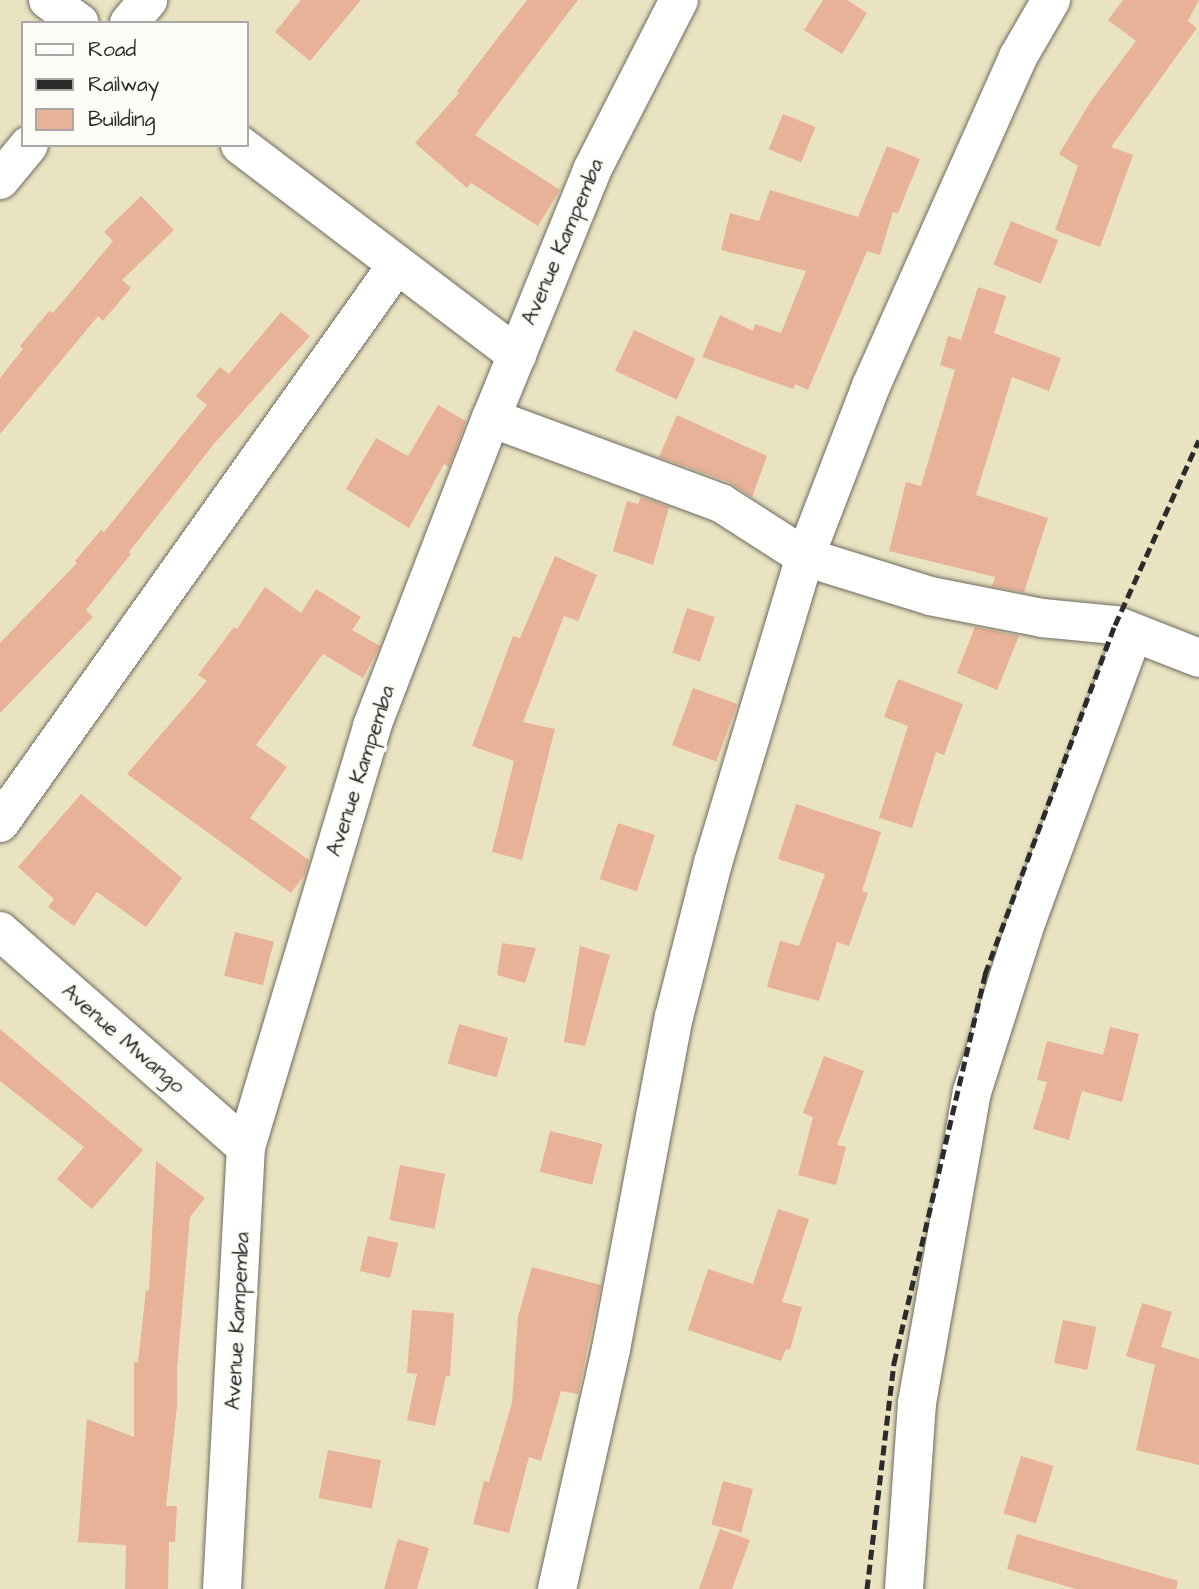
<!DOCTYPE html>
<style>
body{margin:0}
#map{position:relative;width:1199px;height:1589px;overflow:hidden;background:#eae3c1;font-family:"Architects Daughter",sans-serif}
div>[style]{position:absolute}
[style*='--x']{left:calc(var(--x)*1px);top:calc(var(--y)*1px);width:calc(var(--w)*1px);rotate:calc(var(--a)*1deg)}
.building>*{inset:0;background:#e8b298;transform-origin:0 0}
.roads{filter:drop-shadow(0 0 2px #6e6b60) drop-shadow(0 0 2px #6e6b60)}
.minor>*{height:38px;margin:-19px;padding:0 19px;transform-origin:19px;border-radius:19px;background:#fff}
.rail>*{height:5px;margin-top:-2.5px;transform-origin:0;background:repeating-linear-gradient(90deg,#2b2b2b 0 10px,transparent 0 15px)}
span{translate:-50% -50%;white-space:nowrap;text-align:center;line-height:1.15;-webkit-text-stroke:7px #fdfcf7;paint-order:stroke}
.street-label{font-size:21px;color:#2b2b2b}
.legend{position:absolute;left:21px;top:21px;width:228px;height:126px;box-sizing:border-box;background:#fdfcf7;border:2px solid #a9a8a5;margin:0;padding:9px 12px;list-style:none;font-size:21px;color:#2b2b2b}
.legend li{display:flex;align-items:center;gap:14px;height:35px}
.legend b{width:35px;border:2px solid #a9a8a5}
</style>
<div id="map">
<div class="building">
<i style="clip-path:polygon(301px 0,361px 0,310px 61px,275px 32px)"></i>
<i style="clip-path:polygon(527px 0,578px 0,475px 135px,560px 190px,538px 226px,471px 183px,467px 188px,415px 143px,459px 93px,457px 91px)"></i>
<i style="clip-path:polygon(823px 0,847px 0,867px 13px,842px 54px,804px 30px)"></i>
<i style="clip-path:polygon(1123px 0,1199px 0,1188px 21px,1197px 28px,1111px 147px,1133px 155px,1100px 247px,1055px 230px,1078px 166px,1059px 154px,1091px 101px,1136px 41px,1108px 20px)"></i>
<i style="left:783px;top:114px;width:35px;height:38px;rotate:22deg"></i>
<i style="clip-path:polygon(887px 146px,920px 159px,898px 213px,893px 212px,880px 255px,867px 251px,808px 390px,795px 384px,793px 389px,702px 357px,720px 315px,753px 331px,755px 324px,781px 333px,806px 271px,721px 250px,730px 213px,759px 221px,770px 190px,858px 217px)"></i>
<i style="clip-path:polygon(141px 196px,174px 230px,122px 280px,131px 288px,103px 321px,98px 316px,0 434px,0 378px,23px 349px,20px 346px,49px 311px,53px 313px,113px 241px,104px 232px)"></i>
<i style="left:1011px;top:221px;width:51px;height:47px;rotate:22deg"></i>
<i style="clip-path:polygon(978px 287px,1006px 296px,994px 333px,1061px 358px,1049px 391px,1012px 377px,976px 495px,1048px 518px,1024px 592px,992px 586px,995px 577px,889px 551px,906px 482px,921px 486px,955px 370px,940px 365px,948px 336px,961px 340px)"></i>
<i style="clip-path:polygon(281px 312px,310px 336px,213px 445px,129px 552px,131px 554px,86px 610px,93px 617px,0 713px,0 643px,77px 563px,75px 561px,101px 530px,104px 532px,164px 458px,207px 405px,196px 396px,220px 367px,229px 374px)"></i>
<i style="left:634px;top:330px;width:68px;height:45px;rotate:25deg"></i>
<i style="clip-path:polygon(438px 405px,466px 421px,449px 467px,444px 464px,409px 528px,346px 489px,376px 438px,408px 456px)"></i>
<i style="clip-path:polygon(677px 415px,767px 456px,752px 497px,729px 482px,659px 457px)"></i>
<i style="clip-path:polygon(641px 497px,669px 507px,653px 565px,613px 551px,627px 501px,638px 504px)"></i>
<i style="clip-path:polygon(555px 556px,597px 575px,578px 621px,564px 616px,523px 722px,555px 729px,522px 860px,492px 852px,514px 761px,472px 746px,513px 636px,520px 638px)"></i>
<i style="clip-path:polygon(265px 587px,301px 613px,316px 589px,361px 617px,352px 630px,380px 646px,363px 678px,323px 654px,256px 745px,287px 767px,250px 818px,309px 860px,305px 874px,291px 893px,127px 774px,207px 681px,198px 675px,234px 627px,237px 629px)"></i>
<i style="left:687px;top:608px;width:29px;height:47px;rotate:18deg"></i>
<i style="clip-path:polygon(975px 627px,1019px 636px,997px 690px,957px 673px)"></i>
<i style="clip-path:polygon(898px 679px,963px 704px,944px 755px,936px 752px,912px 828px,879px 818px,908px 726px,884px 717px)"></i>
<i style="left:693px;top:688px;width:47px;height:61px;rotate:20deg"></i>
<i style="clip-path:polygon(81px 794px,182px 878px,146px 927px,97px 892px,74px 926px,48px 907px,54px 899px,18px 867px)"></i>
<i style="clip-path:polygon(796px 804px,881px 832px,862px 891px,868px 893px,849px 946px,837px 942px,819px 1001px,767px 987px,780px 941px,799px 946px,825px 874px,778px 859px)"></i>
<i style="left:618px;top:823px;width:39px;height:59px;rotate:18deg"></i>
<i style="left:235px;top:932px;width:40px;height:45px;rotate:14deg"></i>
<i style="clip-path:polygon(502px 943px,536px 948px,525px 983px,497px 975px)"></i>
<i style="clip-path:polygon(580px 946px,610px 955px,585px 1046px,564px 1042px)"></i>
<i style="left:459px;top:1024px;width:51px;height:41px;rotate:16deg"></i>
<i style="clip-path:polygon(1110px 1027px,1139px 1034px,1122px 1102px,1082px 1091px,1069px 1140px,1033px 1129px,1047px 1082px,1037px 1080px,1047px 1041px,1103px 1055px)"></i>
<i style="clip-path:polygon(0 1029px,143px 1150px,92px 1209px,57px 1179px,84px 1147px,0 1081px)"></i>
<i style="clip-path:polygon(824px 1056px,864px 1071px,837px 1145px,846px 1147px,836px 1185px,798px 1175px,813px 1117px,803px 1113px)"></i>
<i style="left:550px;top:1131px;width:54px;height:42px;rotate:14deg"></i>
<i style="clip-path:polygon(156px 1161px,205px 1198px,190px 1217px,177px 1369px,177px 1406px,166px 1506px,177px 1506px,175px 1542px,169px 1542px,168px 1589px,125px 1589px,126px 1545px,78px 1542px,87px 1419px,134px 1437px,134px 1362px,138px 1362px,146px 1290px,149px 1291px)"></i>
<i style="left:400px;top:1165px;width:46px;height:56px;rotate:11deg"></i>
<i style="clip-path:polygon(778px 1209px,809px 1219px,782px 1302px,802px 1307px,790px 1350px,786px 1349px,781px 1361px,688px 1330px,708px 1269px,753px 1284px)"></i>
<i style="left:368px;top:1236px;width:31px;height:36px;rotate:13deg"></i>
<i style="clip-path:polygon(532px 1267px,601px 1285px,578px 1394px,561px 1391px,541px 1461px,529px 1457px,509px 1533px,473px 1524px,484px 1481px,489px 1482px,512px 1403px,518px 1317px)"></i>
<i style="clip-path:polygon(1142px 1303px,1172px 1312px,1161px 1347px,1199px 1359px,1199px 1465px,1136px 1450px,1155px 1365px,1126px 1356px)"></i>
<i style="clip-path:polygon(412px 1310px,454px 1313px,450px 1376px,446px 1376px,435px 1426px,407px 1420px,417px 1374px,407px 1373px)"></i>
<i style="left:1063px;top:1320px;width:34px;height:44px;rotate:12deg"></i>
<i style="left:328px;top:1450px;width:54px;height:49px;rotate:11deg"></i>
<i style="left:1021px;top:1456px;width:34px;height:60px;rotate:17deg"></i>
<i style="left:723px;top:1481px;width:31px;height:45px;rotate:15deg"></i>
<i style="clip-path:polygon(720px 1529px,750px 1540px,732px 1589px,699px 1589px)"></i>
<i style="clip-path:polygon(1017px 1534px,1178px 1581px,1176px 1589px,1076px 1589px,1007px 1569px)"></i>
<i style="clip-path:polygon(398px 1539px,429px 1548px,417px 1589px,384px 1589px)"></i>
</div>
<div class="roads">
<div class="minor">
<i style="--x:48;--y:0;--w:39;--a:36"></i>
<i style="--x:129;--y:23;--w:30;--a:-50"></i>
<i style="--x:240;--y:145;--w:348;--a:37.2"></i>
<i style="--x:0;--y:180;--w:45;--a:-50.4"></i>
<i style="--x:491;--y:418;--w:245;--a:20.3"></i>
<i style="--x:721;--y:503;--w:100;--a:32.7"></i>
<i style="--x:805;--y:557;--w:131;--a:17.3"></i>
<i style="--x:930;--y:596;--w:114;--a:11.1"></i>
<i style="--x:1042;--y:618;--w:73;--a:5.5"></i>
<i style="--x:1115;--y:625;--w:90;--a:21.4"></i>
<i style="--x:0;--y:823;--w:683;--a:-54.59"></i>
<i style="--x:0;--y:931;--w:327;--a:41.3"></i>
<i style="--x:222;--y:1589;--w:443;--a:-86.9"></i>
<i style="--x:246;--y:1147;--w:439;--a:-73.3"></i>
<i style="--x:372;--y:726;--w:330;--a:-68.9"></i>
<i style="--x:491;--y:418;--w:268;--a:-67.8"></i>
<i style="--x:592;--y:170;--w:191;--a:-62.9"></i>
<i style="--x:557;--y:1589;--w:246;--a:-77.3"></i>
<i style="--x:611;--y:1349;--w:338;--a:-79.3"></i>
<i style="--x:674;--y:1017;--w:159;--a:-75.8"></i>
<i style="--x:713;--y:863;--w:320;--a:-73.3"></i>
<i style="--x:805;--y:557;--w:183;--a:-68.9"></i>
<i style="--x:871;--y:386;--w:360;--a:-65.9"></i>
<i style="--x:1018;--y:57;--w:66;--a:-59.9"></i>
<i style="--x:904;--y:1589;--w:186;--a:-86"></i>
<i style="--x:917;--y:1403;--w:316;--a:-80"></i>
<i style="--x:972;--y:1092;--w:181;--a:-72.3"></i>
<i style="--x:1027;--y:920;--w:306;--a:-69.7"></i>
</div>
</div>
<div class="rail">
<i style="--x:867;--y:1589;--w:228;--a:-83.2"></i>
<i style="--x:894;--y:1363;--w:400;--a:-76.8"></i>
<i style="--x:985;--y:974;--w:372;--a:-69.6"></i>
<i style="--x:1115;--y:625;--w:203;--a:-65.6"></i>
</div>
<div class="street-label">
<span style="left:563px;top:242px;rotate:-67deg">Avenue Kampemba</span>
<span style="left:361px;top:771px;rotate:-72deg">Avenue Kampemba</span>
<span style="left:123px;top:1039px;rotate:41deg">Avenue Mwango</span>
<span style="left:238px;top:1321px;rotate:-87deg">Avenue Kampemba</span>
</div>
<ul class="legend">
<li><b style="height:9px;background:#fff"></b>Road</li>
<li><b style="height:9px;background:#2b2b2b"></b>Railway</li>
<li><b style="height:19px;background:#e8b298"></b>Building</li>
</ul>
</div>
